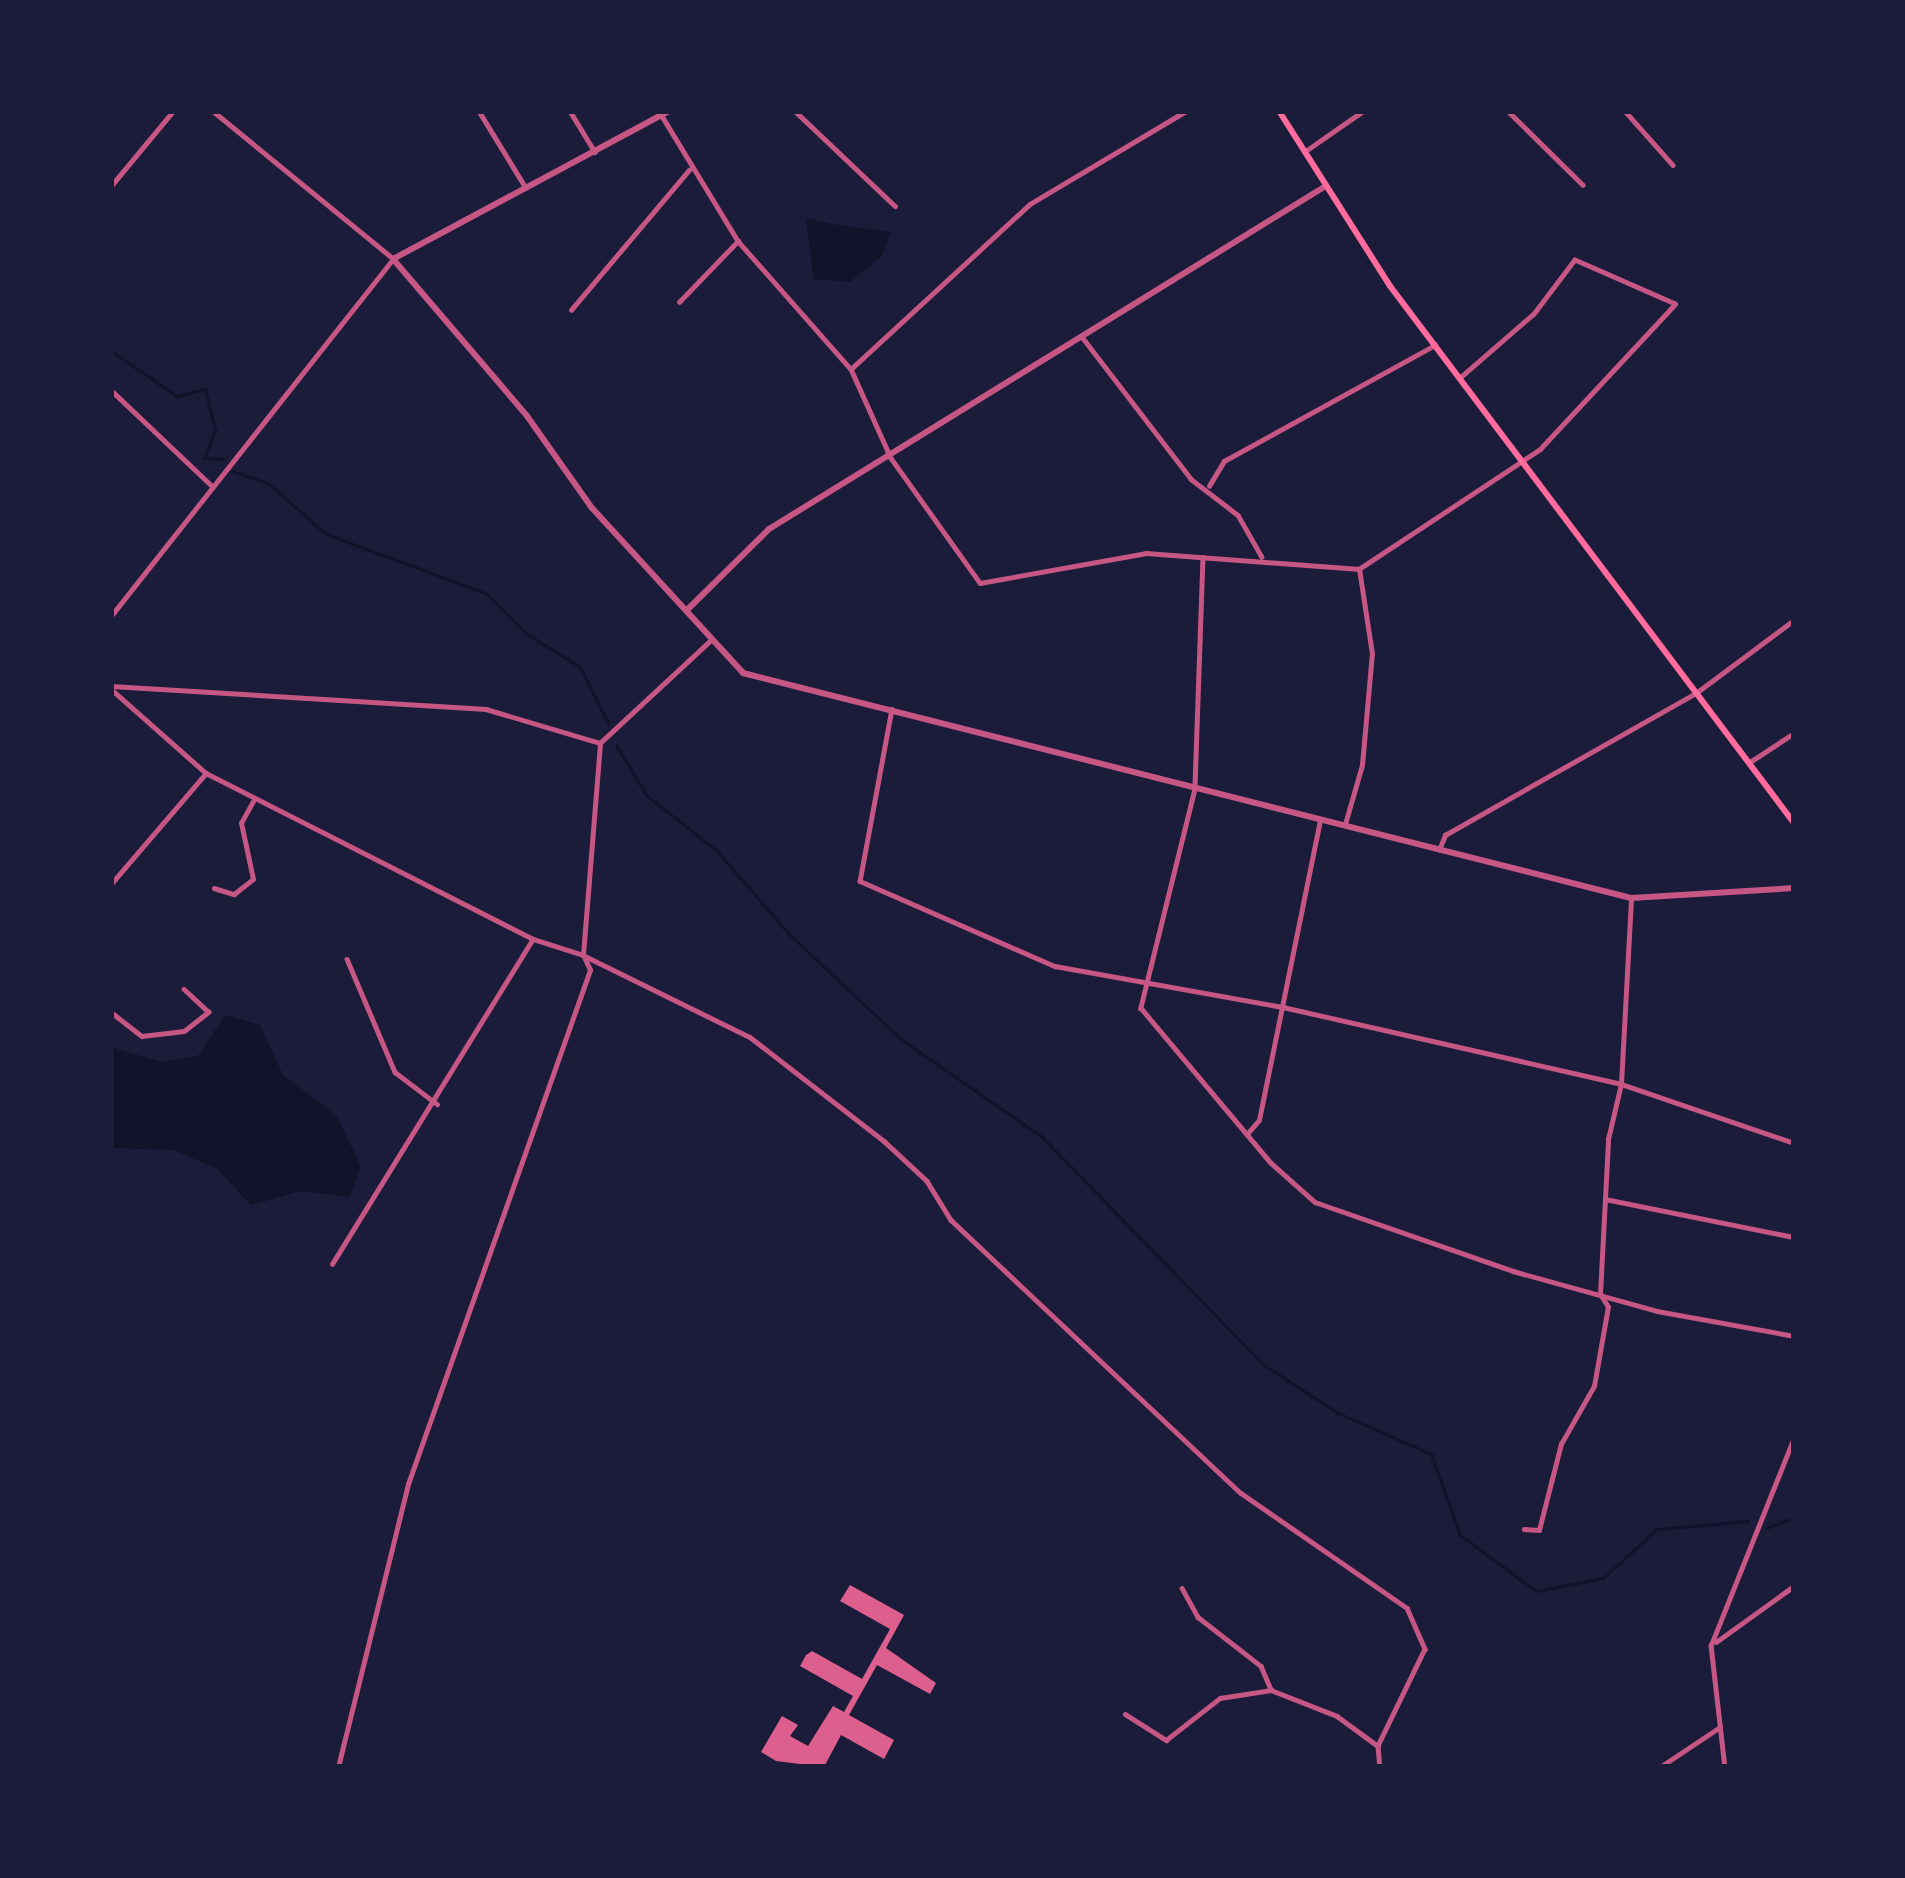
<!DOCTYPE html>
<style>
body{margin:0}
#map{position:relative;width:1905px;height:1878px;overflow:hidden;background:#1b1b3a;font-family:"Noto Serif",serif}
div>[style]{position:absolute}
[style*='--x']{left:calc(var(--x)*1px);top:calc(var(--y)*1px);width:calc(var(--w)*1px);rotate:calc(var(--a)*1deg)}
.water>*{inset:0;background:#12122b}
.stream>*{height:3px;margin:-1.5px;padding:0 1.5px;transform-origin:1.5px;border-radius:1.5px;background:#12122b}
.building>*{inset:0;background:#dd5f8e}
.minor>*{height:4.5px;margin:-2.25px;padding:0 2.25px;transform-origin:2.25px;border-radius:2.25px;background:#c65784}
.tertiary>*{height:6px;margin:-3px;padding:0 3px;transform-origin:3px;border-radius:3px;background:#c65784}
.secondary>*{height:6px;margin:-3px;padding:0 3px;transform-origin:3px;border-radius:3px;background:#ff6b9d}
span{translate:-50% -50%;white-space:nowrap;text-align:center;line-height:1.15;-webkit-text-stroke:12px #1b1b3a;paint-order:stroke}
.frame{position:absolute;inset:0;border:114px solid #1b1b3a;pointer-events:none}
</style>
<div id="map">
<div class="water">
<i style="clip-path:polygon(806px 218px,831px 224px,891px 232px,881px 257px,850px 282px,814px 279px)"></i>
<i style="clip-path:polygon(225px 1015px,260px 1025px,283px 1075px,337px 1116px,361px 1167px,350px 1197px,301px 1191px,251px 1205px,216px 1168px,173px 1150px,111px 1148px,111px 1047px,161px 1062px,198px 1056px)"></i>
</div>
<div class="stream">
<i style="--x:111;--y:351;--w:80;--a:34.3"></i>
<i style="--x:177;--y:396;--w:29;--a:-14"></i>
<i style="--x:205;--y:389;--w:42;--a:76.3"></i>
<i style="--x:215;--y:430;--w:30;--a:111"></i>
<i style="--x:204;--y:458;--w:19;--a:3"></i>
<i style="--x:232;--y:471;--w:39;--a:19"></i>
<i style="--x:269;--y:484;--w:76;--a:41.3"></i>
<i style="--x:326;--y:534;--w:172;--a:20.4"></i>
<i style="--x:487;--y:594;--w:57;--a:45"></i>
<i style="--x:527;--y:634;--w:62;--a:31.9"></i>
<i style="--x:580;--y:667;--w:63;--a:63.4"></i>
<i style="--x:616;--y:745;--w:60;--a:58.7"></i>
<i style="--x:647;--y:796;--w:88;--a:38"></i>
<i style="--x:716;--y:850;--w:113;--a:49"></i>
<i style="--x:790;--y:935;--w:154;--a:43.2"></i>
<i style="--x:902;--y:1040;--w:170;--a:34.7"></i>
<i style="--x:1042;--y:1137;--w:318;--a:45.8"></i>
<i style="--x:1264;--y:1365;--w:88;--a:33"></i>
<i style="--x:1338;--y:1413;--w:102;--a:23.8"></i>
<i style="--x:1431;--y:1454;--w:86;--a:70.3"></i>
<i style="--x:1460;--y:1535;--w:94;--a:36.4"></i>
<i style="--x:1536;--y:1591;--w:68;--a:-11"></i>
<i style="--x:1603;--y:1578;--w:73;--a:-42.2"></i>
<i style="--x:1657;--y:1529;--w:91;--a:-5"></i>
<i style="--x:1766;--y:1528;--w:30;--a:-20"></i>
</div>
<div class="building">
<i style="clip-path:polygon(850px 1585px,904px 1615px,886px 1648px,936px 1683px,930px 1694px,877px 1665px,849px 1715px,894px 1740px,884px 1759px,841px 1735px,824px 1767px,776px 1761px,761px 1752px,782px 1716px,798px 1725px,790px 1736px,808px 1746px,833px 1706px,844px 1712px,853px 1696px,800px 1666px,806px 1655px,812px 1651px,862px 1679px,890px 1629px,840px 1601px)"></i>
</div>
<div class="minor">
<i style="--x:479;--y:111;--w:90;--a:58.6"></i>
<i style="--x:570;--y:111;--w:48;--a:58.6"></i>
<i style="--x:795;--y:111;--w:138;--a:43.5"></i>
<i style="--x:1508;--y:111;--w:105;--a:44.6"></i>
<i style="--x:1625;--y:111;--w:72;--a:48.4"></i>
<i style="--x:662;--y:116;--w:146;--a:58.7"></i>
<i style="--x:738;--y:241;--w:171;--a:48.6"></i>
<i style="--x:851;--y:369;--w:98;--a:65.8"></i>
<i style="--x:891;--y:458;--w:153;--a:54.5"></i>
<i style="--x:980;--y:583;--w:169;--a:-10.2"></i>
<i style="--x:1146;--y:553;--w:214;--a:4.3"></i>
<i style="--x:1359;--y:569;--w:217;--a:-33.5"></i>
<i style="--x:1540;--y:449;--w:198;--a:-47"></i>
<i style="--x:1675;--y:304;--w:109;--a:-156.3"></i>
<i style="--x:1575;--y:260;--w:68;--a:127.2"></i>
<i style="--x:1534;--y:314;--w:98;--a:139.1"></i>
<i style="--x:1304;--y:152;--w:72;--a:-34.8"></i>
<i style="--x:111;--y:186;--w:97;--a:-50.4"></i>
<i style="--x:679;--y:302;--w:85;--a:-46"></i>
<i style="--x:571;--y:310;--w:183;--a:-49.9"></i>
<i style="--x:1083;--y:338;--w:178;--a:52.5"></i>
<i style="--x:1191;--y:479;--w:59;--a:37.5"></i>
<i style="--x:1238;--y:515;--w:48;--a:60.3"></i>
<i style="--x:851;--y:369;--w:243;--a:-42.7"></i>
<i style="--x:1030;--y:204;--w:182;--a:-30.8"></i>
<i style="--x:111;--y:390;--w:139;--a:43.5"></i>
<i style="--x:1209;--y:486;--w:29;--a:-59"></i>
<i style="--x:1224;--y:461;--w:241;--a:-28.8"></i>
<i style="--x:1203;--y:557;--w:232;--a:92"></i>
<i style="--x:1195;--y:789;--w:226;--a:103.9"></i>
<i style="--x:1141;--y:1008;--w:201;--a:50"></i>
<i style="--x:1270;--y:1162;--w:60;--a:41.6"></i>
<i style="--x:1315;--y:1202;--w:210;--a:19.2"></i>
<i style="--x:1513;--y:1271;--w:149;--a:15.5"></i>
<i style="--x:1657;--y:1311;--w:139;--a:10.3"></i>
<i style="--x:111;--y:616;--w:455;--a:-51.7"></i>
<i style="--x:393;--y:259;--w:234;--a:-140.7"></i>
<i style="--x:111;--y:686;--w:376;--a:3.5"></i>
<i style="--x:486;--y:709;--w:119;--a:16.6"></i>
<i style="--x:111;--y:689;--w:127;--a:41.5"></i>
<i style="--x:206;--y:773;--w:367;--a:26.9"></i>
<i style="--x:533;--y:939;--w:52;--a:17.7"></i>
<i style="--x:583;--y:955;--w:186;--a:26.2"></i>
<i style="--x:750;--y:1037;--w:170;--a:37.8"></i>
<i style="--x:884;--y:1141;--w:59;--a:42.9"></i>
<i style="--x:927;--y:1181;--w:46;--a:58.4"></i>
<i style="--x:951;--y:1220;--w:398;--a:43.3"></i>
<i style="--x:1241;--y:1493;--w:202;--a:34.7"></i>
<i style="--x:1407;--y:1608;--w:45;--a:66.3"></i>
<i style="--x:1425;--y:1649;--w:108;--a:115.9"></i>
<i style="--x:1378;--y:1746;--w:21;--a:85"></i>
<i style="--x:892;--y:709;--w:175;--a:100.5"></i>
<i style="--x:860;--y:881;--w:213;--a:23.6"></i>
<i style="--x:1055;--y:966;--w:232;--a:10.2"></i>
<i style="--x:1283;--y:1007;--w:347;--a:12.8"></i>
<i style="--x:1621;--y:1084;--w:183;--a:18.8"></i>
<i style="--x:1750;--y:762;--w:53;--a:-33.4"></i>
<i style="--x:1345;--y:824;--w:61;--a:-73.9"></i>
<i style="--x:1362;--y:765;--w:111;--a:-84.9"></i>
<i style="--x:1372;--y:654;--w:86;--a:-98.7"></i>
<i style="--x:1439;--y:850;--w:16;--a:-68"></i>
<i style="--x:1445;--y:835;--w:288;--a:-29.5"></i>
<i style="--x:1696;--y:693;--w:122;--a:-36.7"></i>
<i style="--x:111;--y:884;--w:146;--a:-49.4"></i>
<i style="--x:214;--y:888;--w:21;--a:17"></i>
<i style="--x:234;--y:894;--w:24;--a:-38"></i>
<i style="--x:253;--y:879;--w:57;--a:-102.1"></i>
<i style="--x:241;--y:823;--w:26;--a:-61"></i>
<i style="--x:347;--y:959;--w:123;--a:67"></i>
<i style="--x:395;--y:1072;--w:53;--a:37.3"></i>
<i style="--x:111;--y:1012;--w:39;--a:38"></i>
<i style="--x:142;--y:1036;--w:42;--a:-6.8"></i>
<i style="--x:184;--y:1031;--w:31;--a:-38"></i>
<i style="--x:208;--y:1012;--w:33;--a:-137"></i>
<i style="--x:1247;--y:1134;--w:18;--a:-49"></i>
<i style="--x:1259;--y:1120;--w:306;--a:-78.5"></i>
<i style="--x:1605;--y:1199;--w:193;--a:11.4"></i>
<i style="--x:332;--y:1264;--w:382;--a:-58.3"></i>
<i style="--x:1524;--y:1529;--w:15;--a:4"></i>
<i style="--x:1539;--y:1530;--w:89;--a:-75.7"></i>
<i style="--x:1561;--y:1444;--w:67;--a:-60.4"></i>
<i style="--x:1594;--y:1386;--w:80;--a:-80"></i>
<i style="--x:1608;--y:1307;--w:15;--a:-122"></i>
<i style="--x:1600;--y:1294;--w:155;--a:-87"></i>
<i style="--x:1608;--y:1139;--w:57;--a:-76.7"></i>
<i style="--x:1621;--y:1084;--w:186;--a:-86.9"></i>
<i style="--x:1182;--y:1588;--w:33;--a:61"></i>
<i style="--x:1198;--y:1617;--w:80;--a:37.9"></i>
<i style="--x:1261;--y:1666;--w:25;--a:67"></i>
<i style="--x:1716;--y:1642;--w:96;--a:-35.7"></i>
<i style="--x:1711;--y:1645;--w:224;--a:-68.2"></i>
<i style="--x:1711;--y:1645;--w:123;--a:83.5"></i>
<i style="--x:1125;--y:1714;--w:49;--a:32.4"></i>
<i style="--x:1166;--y:1740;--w:68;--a:-37.9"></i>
<i style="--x:1220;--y:1698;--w:52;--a:-8.9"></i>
<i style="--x:1271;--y:1690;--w:71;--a:21.5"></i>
<i style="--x:1337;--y:1716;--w:51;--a:36.2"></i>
<i style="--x:338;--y:1767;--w:292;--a:-76.1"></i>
<i style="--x:408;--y:1484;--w:545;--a:-70.5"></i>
<i style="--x:590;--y:970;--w:17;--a:-115"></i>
<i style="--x:583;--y:955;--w:213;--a:-85.4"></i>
<i style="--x:600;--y:743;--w:151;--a:-42.9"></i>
<i style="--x:1660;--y:1767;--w:72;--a:-33.7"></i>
</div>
<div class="tertiary">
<i style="--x:669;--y:111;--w:313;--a:151.8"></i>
<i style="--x:393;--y:259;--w:206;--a:49.5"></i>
<i style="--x:527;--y:416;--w:113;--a:54.8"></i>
<i style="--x:592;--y:508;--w:224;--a:47.5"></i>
<i style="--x:743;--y:673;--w:916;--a:14.22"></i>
<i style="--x:1631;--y:898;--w:163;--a:-3.5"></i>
<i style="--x:688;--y:609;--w:114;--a:-44.6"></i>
<i style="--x:769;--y:529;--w:652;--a:-31.64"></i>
</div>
<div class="secondary">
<i style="--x:1279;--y:111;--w:207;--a:57.6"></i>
<i style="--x:1390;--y:286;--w:672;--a:53.04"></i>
</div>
<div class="frame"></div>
</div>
